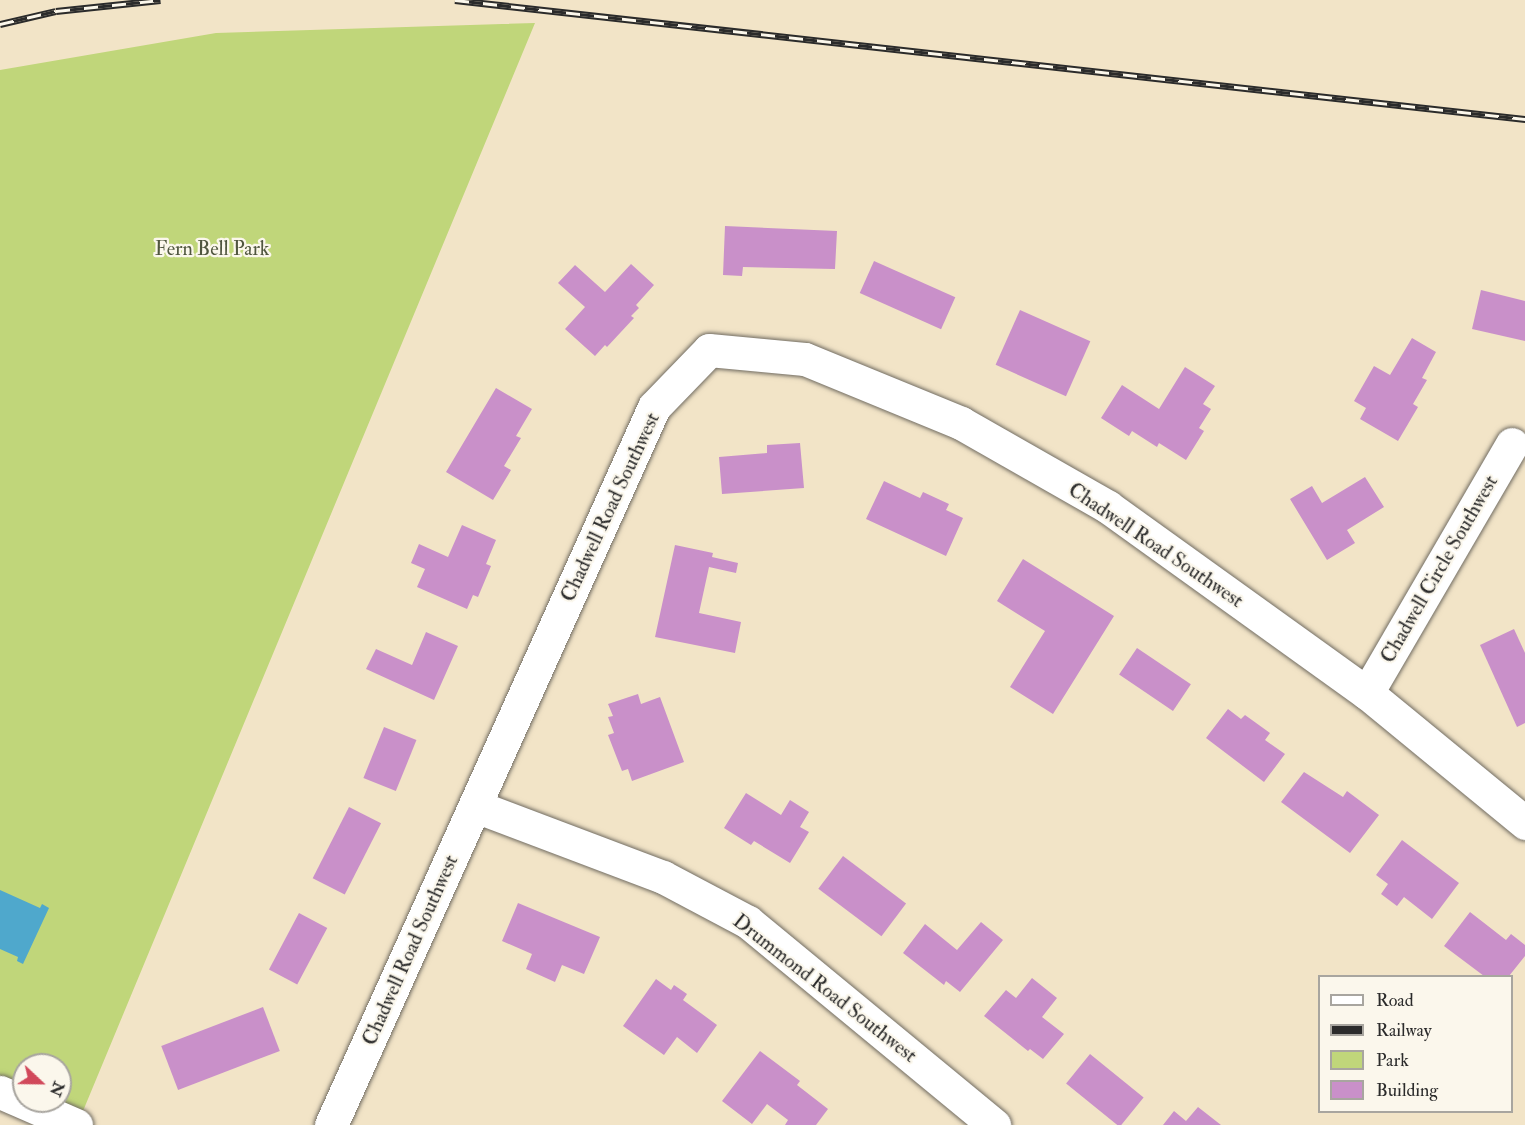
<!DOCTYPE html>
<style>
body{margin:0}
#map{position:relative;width:1525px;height:1125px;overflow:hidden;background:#f2e4c7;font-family:"IM FELL Double Pica",serif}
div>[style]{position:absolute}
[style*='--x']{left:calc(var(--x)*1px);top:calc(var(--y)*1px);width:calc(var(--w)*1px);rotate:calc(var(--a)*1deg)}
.green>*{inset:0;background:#c0d67a}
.water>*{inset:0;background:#4fa8cc}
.building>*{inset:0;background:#c990c9;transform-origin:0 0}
.roads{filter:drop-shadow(0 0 2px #716c62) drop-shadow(0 0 2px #716c62)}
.minor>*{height:33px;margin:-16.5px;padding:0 16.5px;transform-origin:16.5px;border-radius:16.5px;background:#fff}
.rail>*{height:7px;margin-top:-3.5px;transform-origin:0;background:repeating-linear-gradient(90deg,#fbf7ec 0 14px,#2b2b2b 0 28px);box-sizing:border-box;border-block:2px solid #2b2b2b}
span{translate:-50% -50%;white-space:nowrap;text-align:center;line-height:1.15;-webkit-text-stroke:4.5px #fbf7ec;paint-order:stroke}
.park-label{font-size:20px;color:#50563f}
.street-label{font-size:20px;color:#2b2b2b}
.legend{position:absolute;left:1318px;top:975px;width:195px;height:138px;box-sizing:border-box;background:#fbf7ec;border:2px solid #a8a59f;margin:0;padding:8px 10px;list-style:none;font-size:18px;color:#2b2b2b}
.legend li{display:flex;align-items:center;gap:12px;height:30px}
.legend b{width:30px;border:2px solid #a8a59f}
.north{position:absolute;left:12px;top:1053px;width:60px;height:60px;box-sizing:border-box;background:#fbf7ec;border:2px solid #a8a59f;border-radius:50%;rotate:112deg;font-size:16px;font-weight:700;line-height:24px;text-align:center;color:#2b2b2b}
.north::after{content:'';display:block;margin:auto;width:21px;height:27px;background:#d1495b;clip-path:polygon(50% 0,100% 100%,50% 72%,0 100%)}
</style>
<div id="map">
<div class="green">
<i style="clip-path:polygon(535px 23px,83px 1111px,60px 1101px,60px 1065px,24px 1065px,24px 1086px,0 1076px,0 70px,216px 33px)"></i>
</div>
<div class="water">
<i style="clip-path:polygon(0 890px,40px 908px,42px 904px,49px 908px,23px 964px,17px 961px,18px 957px,0 949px)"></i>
</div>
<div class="building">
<i style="clip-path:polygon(725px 226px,837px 231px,835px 269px,743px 267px,742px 276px,723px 275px)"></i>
<i style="left:874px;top:261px;width:89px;height:35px;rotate:24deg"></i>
<i style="clip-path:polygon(631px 264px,654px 285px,636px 305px,639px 308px,631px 316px,634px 318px,607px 347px,605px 345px,595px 356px,565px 329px,585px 307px,558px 283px,575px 265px,605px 292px)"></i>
<i style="clip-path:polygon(1481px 290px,1525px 301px,1525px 341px,1472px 329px)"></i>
<i style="left:1020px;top:310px;width:77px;height:60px;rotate:24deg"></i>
<i style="clip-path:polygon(1412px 338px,1436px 352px,1422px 378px,1427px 380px,1413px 404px,1418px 407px,1398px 441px,1360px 419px,1366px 408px,1354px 401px,1374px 366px,1390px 375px)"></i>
<i style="clip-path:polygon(1185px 367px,1215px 386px,1203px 404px,1211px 409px,1199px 428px,1204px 431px,1186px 460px,1159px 443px,1157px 447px,1132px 431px,1129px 436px,1101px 418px,1122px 385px,1159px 409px)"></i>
<i style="clip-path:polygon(496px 388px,532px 409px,516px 436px,521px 438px,504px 466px,511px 470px,493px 500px,446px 472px)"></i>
<i style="clip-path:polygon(800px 443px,804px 488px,722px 494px,719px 457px,767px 453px,767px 445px)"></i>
<i style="clip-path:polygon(1365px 477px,1384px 507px,1347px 530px,1355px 543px,1327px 560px,1290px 499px,1312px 486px,1322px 503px)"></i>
<i style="clip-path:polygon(884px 481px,920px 498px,923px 492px,949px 504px,946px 510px,963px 518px,946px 556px,866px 519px)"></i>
<i style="clip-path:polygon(462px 525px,496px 540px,486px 564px,491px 566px,478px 597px,473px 595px,467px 609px,417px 587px,425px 569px,411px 563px,419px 544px,448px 557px)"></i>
<i style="clip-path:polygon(675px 545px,713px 553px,712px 557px,738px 563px,736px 573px,709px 567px,699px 613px,741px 622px,735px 653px,655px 637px)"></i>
<i style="clip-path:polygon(1023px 559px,1114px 616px,1053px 714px,1010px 687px,1045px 631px,997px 601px)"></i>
<i style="clip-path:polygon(1514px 629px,1525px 653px,1525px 723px,1517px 727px,1480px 645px)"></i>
<i style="clip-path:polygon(426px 632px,458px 646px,434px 700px,366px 669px,376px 649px,412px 665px)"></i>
<i style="left:1137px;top:648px;width:65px;height:32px;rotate:34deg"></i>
<i style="clip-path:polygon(638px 694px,641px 704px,660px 697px,684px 762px,632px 781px,628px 769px,622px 771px,608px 735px,614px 733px,608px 717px,613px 716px,608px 704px)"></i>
<i style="clip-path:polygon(1228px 709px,1241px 719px,1245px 715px,1270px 733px,1265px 740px,1285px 754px,1264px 782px,1206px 738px)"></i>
<i style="left:384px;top:727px;width:35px;height:55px;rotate:22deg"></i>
<i style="clip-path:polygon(1304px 772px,1343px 797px,1347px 791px,1379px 815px,1350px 853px,1281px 802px)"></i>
<i style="clip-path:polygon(746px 793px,781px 815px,790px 800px,809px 812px,800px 827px,809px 832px,790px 863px,754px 841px,751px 845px,724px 828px)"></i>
<i style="left:349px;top:807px;width:36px;height:80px;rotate:27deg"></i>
<i style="clip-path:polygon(1402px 840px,1459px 883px,1432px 919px,1404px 897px,1397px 906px,1381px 894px,1388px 884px,1376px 875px)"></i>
<i style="left:843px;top:856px;width:79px;height:41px;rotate:37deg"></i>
<i style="clip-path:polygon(518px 903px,600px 937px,584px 974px,562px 965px,555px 982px,526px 969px,532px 954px,502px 941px)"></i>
<i style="clip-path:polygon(1470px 912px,1506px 940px,1511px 934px,1525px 945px,1525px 956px,1509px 976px,1484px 976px,1444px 946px)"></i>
<i style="left:299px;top:913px;width:32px;height:64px;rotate:28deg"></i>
<i style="clip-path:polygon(981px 922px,1003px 940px,960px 992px,946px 981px,944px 985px,903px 953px,925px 924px,957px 950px)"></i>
<i style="clip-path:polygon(1032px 978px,1057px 998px,1042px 1017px,1064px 1034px,1043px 1059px,1030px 1049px,1028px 1051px,984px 1016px,1006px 990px,1016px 998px)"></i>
<i style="clip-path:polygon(656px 979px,671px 990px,674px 985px,687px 994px,683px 1000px,717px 1025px,697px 1053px,677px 1037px,664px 1055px,623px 1026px)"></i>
<i style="left:263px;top:1007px;width:47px;height:109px;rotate:69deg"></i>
<i style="clip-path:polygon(760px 1051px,800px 1081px,797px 1085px,828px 1109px,816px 1125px,785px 1125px,788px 1120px,767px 1104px,752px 1124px,722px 1101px)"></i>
<i style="left:1090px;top:1054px;width:69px;height:38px;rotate:39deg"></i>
<i style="clip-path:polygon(1198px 1107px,1221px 1125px,1163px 1125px,1174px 1111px,1186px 1121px)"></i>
</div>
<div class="roads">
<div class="minor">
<i style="--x:1367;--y:693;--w:288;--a:-59.8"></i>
<i style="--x:475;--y:806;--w:201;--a:20.7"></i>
<i style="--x:663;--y:877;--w:96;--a:27.9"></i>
<i style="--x:748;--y:922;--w:319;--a:39.5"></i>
<i style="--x:0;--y:1092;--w:83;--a:23.5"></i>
<i style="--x:331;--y:1125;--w:787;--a:-65.78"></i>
<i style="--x:654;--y:407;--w:79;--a:-46"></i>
<i style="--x:709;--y:350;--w:96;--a:5.4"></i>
<i style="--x:805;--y:359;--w:169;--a:22.3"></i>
<i style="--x:961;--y:423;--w:169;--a:29.7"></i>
<i style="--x:1108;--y:507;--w:319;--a:35.7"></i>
<i style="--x:1367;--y:693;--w:205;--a:39.4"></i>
</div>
</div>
<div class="rail">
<i style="--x:455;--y:0;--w:1077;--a:6.35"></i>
<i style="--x:0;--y:24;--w:57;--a:-13.1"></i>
<i style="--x:56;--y:11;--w:105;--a:-6"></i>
</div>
<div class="park-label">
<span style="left:212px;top:248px">Fern Bell Park</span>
</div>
<div class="street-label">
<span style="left:610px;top:507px;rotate:-65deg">Chadwell Road Southwest</span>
<span style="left:1156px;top:545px;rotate:34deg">Chadwell Road Southwest</span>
<span style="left:1439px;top:569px;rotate:-60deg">Chadwell Circle Southwest</span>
<span style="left:410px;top:950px;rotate:-66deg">Chadwell Road Southwest</span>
<span style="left:825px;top:988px;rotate:38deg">Drummond Road Southwest</span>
</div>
<ul class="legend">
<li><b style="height:8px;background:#fff"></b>Road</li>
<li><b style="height:8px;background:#2b2b2b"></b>Railway</li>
<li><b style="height:16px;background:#c0d67a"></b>Park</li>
<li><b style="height:16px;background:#c990c9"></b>Building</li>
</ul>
<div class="north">N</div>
</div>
